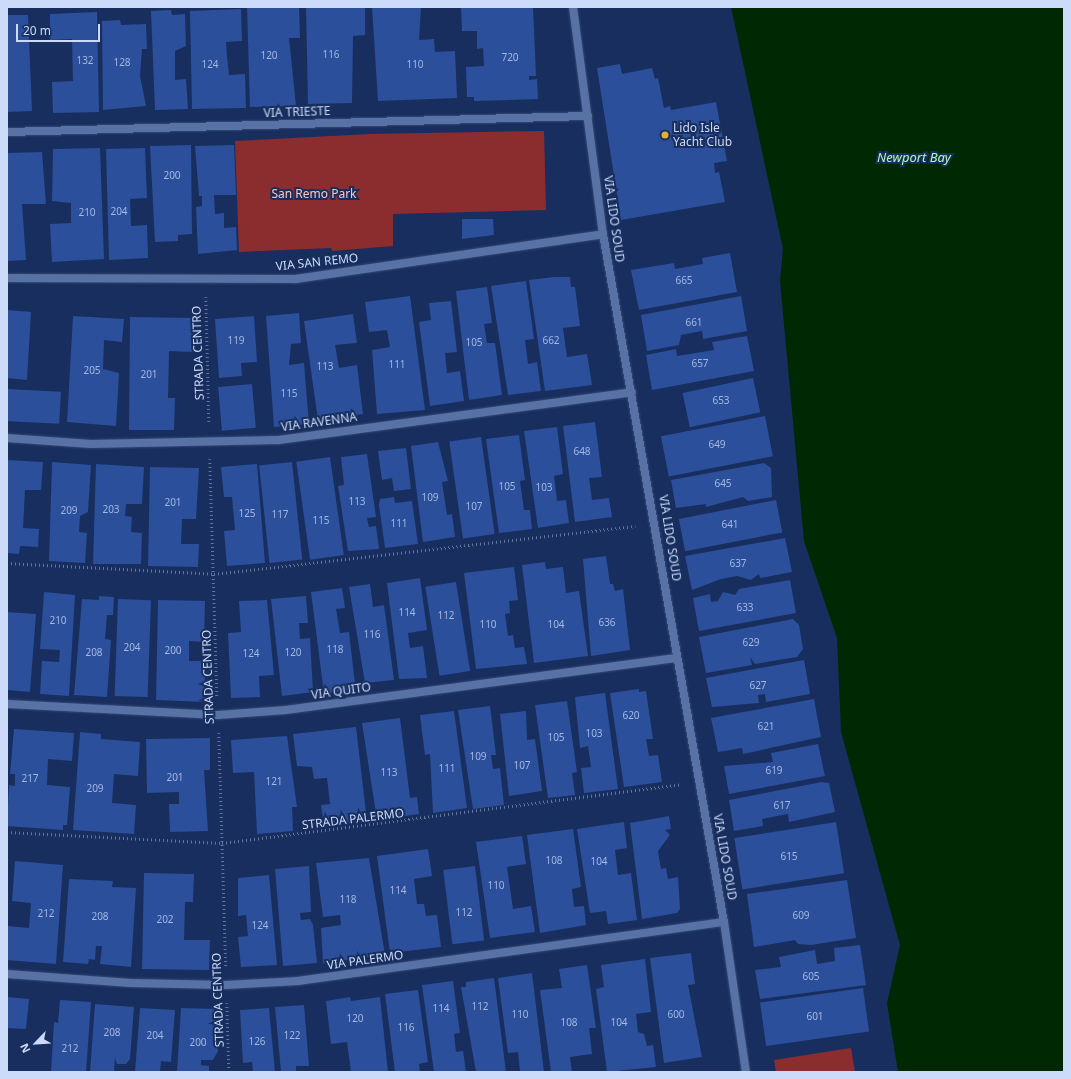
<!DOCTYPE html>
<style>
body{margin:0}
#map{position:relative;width:1071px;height:1079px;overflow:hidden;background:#182e5e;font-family:"Noto Sans",sans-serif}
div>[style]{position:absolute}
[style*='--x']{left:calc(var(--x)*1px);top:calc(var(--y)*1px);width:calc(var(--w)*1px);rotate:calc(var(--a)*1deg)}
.green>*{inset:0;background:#8b2d2e}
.water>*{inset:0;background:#002802}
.building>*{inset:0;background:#2b4f9b;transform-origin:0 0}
.path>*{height:2.5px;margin-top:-1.25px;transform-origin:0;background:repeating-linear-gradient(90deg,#62759e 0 1px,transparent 0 4px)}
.roads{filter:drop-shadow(0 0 1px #354a77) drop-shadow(0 0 1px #354a77)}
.minor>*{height:8px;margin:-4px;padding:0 4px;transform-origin:4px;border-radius:4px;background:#5872a6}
.tertiary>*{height:8px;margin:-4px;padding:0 4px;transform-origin:4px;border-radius:4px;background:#5872a6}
.dots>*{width:11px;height:11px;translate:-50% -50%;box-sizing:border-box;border:2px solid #182e5e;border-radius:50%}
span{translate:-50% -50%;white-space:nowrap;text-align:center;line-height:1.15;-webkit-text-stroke:4px #182e5e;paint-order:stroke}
.number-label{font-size:10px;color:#a3b8e2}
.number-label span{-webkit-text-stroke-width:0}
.street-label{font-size:12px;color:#cbdbf9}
.poi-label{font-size:12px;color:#cbdbf9}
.left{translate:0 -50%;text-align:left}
.park-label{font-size:12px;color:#fdc5c1}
.water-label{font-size:13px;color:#b0fbac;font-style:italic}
.frame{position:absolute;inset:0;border:8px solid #cbdbf9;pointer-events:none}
.north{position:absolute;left:16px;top:1023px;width:40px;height:40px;-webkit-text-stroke:3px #182e5e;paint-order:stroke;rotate:245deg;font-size:11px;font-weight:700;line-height:16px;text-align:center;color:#cbdbf9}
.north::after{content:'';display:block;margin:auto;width:14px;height:18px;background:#cbdbf9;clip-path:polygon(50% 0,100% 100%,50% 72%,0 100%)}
.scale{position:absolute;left:16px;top:24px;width:84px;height:18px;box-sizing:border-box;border:2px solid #cbdbf9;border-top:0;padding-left:5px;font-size:12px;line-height:14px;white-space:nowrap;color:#cbdbf9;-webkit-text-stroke:3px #182e5e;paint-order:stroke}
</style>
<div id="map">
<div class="green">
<i style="clip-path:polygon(544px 131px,546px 210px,393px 214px,393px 246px,332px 251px,331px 248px,239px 252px,235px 141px,370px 134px)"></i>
<i style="clip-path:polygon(851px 1048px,855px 1072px,776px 1072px,774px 1060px)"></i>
</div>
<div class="water">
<i style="clip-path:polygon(731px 7px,1064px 7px,1064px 1072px,898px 1072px,887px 1003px,900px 945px,841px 732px,837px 638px,804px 541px,780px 281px,783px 249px)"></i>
</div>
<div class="building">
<i style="clip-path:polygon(247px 7px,299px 7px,300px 38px,289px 38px,296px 106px,250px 107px)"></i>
<i style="clip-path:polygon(306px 7px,365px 7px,365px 35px,353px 36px,352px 103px,308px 104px)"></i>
<i style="clip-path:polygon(372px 7px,421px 7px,419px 40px,434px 39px,435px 52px,455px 51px,457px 98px,378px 101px)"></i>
<i style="clip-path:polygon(461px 7px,533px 7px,536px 76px,529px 76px,529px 80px,537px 79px,538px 99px,474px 101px,474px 97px,467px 97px,466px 67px,484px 66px,483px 48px,477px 49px,477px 31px,462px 31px)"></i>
<i style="clip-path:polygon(241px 9px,242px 41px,226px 42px,227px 56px,229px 75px,245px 74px,246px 108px,192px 109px,190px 11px)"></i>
<i style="clip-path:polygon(171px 10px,172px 15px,185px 14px,186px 46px,175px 51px,175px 80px,186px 79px,188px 109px,155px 110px,151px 11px)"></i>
<i style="clip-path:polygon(97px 12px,99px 112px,53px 113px,52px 82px,73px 81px,72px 39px,50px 40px,50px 14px)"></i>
<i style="clip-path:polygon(7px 15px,28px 15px,32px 111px,7px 112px)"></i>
<i style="clip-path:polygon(120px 20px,121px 25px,146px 24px,147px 49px,142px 49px,140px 76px,146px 106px,103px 110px,102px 21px)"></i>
<i style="clip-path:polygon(620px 64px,622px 74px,652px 68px,655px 79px,658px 78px,664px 108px,670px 106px,671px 110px,716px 102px,727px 161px,714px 163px,715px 173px,719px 172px,725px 202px,621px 220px,597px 68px)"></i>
<i style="clip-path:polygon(191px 145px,192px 234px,178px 235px,178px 241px,155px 242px,150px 146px)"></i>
<i style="clip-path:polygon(234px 145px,236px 195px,214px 195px,215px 214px,224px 213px,224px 228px,236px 227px,237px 250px,198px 254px,196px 207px,202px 206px,202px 196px,199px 196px,195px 146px)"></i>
<i style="clip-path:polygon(100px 148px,104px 259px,52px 262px,50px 224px,71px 223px,71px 203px,52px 201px,53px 149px)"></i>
<i style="clip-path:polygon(145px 148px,147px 198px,130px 199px,131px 226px,147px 225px,148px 258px,109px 260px,106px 149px)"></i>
<i style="clip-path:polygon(42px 152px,46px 204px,22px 204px,26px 260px,7px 261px,7px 153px)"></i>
<i style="clip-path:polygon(462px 219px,493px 219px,494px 235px,462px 239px)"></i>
<i style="clip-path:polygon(730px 253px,737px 292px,639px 310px,631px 270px,674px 263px,675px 269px,703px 264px,702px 258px)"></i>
<i style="clip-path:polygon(554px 277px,570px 277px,571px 287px,575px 287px,580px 326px,563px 328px,567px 357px,587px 354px,592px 385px,545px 391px,529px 280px)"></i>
<i style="clip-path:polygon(526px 281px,534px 339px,525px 340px,528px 364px,537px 362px,541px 391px,508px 395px,491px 286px)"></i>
<i style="clip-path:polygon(487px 287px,492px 323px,484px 324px,487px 343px,495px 343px,502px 395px,469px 400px,456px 291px)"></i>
<i style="clip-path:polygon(410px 296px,425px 410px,377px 414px,372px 350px,390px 347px,387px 330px,369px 332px,365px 302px)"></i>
<i style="clip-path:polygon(741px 296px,747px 331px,703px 339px,702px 331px,681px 335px,679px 345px,647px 351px,641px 315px)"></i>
<i style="clip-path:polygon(451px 301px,457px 352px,445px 353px,447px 373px,460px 371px,464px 401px,430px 406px,419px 322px,431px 320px,429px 303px)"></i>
<i style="clip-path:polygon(7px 310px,31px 312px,27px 380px,7px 378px)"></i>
<i style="clip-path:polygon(299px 313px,301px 343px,291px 344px,289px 365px,304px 363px,309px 424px,274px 427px,266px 316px)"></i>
<i style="clip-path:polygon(353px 314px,357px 343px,335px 345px,339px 368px,357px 365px,363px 414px,318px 420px,304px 321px)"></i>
<i style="clip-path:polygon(73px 316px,124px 319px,122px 342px,104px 340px,103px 369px,119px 373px,116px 426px,67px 422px)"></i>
<i style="clip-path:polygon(254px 316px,257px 362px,241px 363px,242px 376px,219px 378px,215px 319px)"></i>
<i style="clip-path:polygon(130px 317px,195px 318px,194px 352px,169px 351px,168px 398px,175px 398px,174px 430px,129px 430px)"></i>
<i style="clip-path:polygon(747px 336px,754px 371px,652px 390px,646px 355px,676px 349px,677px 356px,714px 350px,712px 342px)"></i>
<i style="left:753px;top:378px;width:35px;height:72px;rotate:78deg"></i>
<i style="left:252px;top:384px;width:44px;height:34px;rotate:85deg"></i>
<i style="left:7px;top:389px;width:54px;height:32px;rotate:3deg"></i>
<i style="left:765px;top:416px;width:41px;height:106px;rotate:79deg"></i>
<i style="clip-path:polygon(595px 422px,602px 477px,589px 478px,592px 500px,609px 498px,612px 517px,575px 522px,563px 426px)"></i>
<i style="clip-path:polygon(557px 427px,563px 474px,554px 476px,557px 501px,566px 500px,569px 523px,538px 528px,524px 431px)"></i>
<i style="clip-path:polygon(519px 435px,525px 480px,520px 481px,524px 510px,530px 510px,532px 529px,499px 533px,486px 439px)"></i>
<i style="left:481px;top:437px;width:98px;height:32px;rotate:82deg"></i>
<i style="clip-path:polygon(438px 442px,448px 481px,442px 482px,447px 515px,452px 514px,455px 537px,423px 542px,411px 446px)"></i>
<i style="clip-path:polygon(406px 448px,411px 489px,394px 491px,392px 478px,382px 480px,378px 451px)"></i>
<i style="clip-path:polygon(367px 454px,376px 517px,367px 518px,369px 527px,376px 526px,379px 549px,348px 551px,338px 486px,344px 485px,341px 457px)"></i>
<i style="left:330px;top:457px;width:99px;height:34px;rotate:82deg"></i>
<i style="clip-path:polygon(7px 460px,43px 462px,41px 490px,25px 490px,23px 528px,39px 529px,38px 547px,20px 546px,19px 554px,7px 553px)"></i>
<i style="clip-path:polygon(52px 462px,91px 465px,88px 512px,80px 516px,79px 532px,87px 533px,85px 563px,49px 561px)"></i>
<i style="left:292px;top:462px;width:98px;height:33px;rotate:84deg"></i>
<i style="clip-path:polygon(764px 463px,771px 468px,772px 497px,748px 501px,743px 497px,706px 507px,706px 504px,676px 508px,671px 480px)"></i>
<i style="clip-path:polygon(96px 464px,144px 467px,142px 504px,126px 504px,125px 516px,132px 517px,131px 532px,142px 533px,141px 564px,93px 564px)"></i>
<i style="clip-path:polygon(257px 464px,265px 563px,227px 566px,224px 531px,235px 530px,232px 497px,224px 497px,221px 467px)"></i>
<i style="clip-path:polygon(150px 467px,199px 468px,196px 519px,182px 519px,181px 544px,199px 544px,198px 567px,148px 566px)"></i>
<i style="clip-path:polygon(394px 497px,395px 503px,412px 501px,418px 544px,385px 548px,379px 505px,380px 499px)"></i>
<i style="left:776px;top:500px;width:33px;height:99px;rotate:79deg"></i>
<i style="clip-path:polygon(785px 538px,792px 572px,760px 578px,759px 574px,751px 580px,737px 576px,721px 579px,692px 590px,685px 556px)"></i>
<i style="clip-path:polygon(606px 556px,610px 584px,613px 584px,615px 591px,623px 589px,630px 650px,591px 656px,583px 559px)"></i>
<i style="clip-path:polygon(545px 562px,546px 569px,563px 567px,566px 593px,579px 591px,588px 656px,534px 663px,522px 565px)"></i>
<i style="clip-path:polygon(514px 567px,518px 600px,509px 601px,510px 613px,505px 614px,508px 636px,513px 635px,515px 648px,524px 647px,527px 664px,476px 669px,464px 573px)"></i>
<i style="clip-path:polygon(420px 578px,427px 630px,408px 633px,410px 648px,423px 646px,427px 678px,399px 679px,387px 583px)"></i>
<i style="clip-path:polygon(790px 580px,796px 613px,699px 631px,693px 598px,710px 594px,711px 602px,718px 601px,723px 592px,735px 595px,739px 589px)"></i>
<i style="left:456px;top:582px;width:90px;height:31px;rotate:81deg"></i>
<i style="clip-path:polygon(370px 584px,373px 607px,384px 605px,394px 680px,365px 683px,349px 587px)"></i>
<i style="clip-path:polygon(342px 588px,345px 608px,336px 609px,340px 633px,349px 632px,355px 684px,348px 691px,324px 694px,311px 592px)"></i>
<i style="clip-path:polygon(44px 592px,75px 595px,69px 696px,40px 694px,42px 661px,59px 662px,60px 650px,40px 649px)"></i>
<i style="clip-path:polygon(99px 596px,114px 597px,113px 615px,107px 615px,105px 639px,111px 640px,107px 697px,74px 695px,82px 599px,99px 600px)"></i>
<i style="clip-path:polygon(306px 596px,308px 623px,299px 623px,300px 639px,310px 638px,313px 692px,282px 696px,271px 599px)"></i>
<i style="left:118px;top:599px;width:33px;height:97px;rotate:2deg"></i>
<i style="clip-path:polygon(158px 600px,205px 601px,204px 642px,189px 641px,189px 661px,205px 661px,205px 702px,156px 700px)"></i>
<i style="clip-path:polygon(267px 600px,274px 675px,259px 676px,260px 697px,231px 698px,228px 633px,241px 632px,239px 601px)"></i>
<i style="clip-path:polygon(7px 612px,36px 614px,30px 692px,7px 690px)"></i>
<i style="clip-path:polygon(793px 619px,799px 625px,803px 649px,797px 657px,755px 664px,750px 657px,752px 665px,706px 673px,699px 637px)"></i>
<i style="clip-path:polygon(804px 660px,810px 694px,766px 702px,765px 694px,758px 695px,759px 703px,712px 707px,706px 678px)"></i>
<i style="clip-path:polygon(639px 689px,639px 692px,646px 691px,653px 739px,646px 739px,649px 756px,658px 755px,662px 782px,624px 787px,610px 693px)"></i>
<i style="clip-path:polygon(605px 693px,618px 789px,584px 793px,581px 768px,591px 767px,588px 746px,580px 748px,575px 697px)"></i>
<i style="clip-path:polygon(814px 699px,821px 737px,743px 754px,742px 748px,718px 752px,711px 718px)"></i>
<i style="clip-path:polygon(567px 701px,577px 772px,572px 773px,575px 795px,548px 798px,535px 705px)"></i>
<i style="clip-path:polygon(490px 706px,496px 755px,491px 755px,493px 769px,500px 768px,504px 805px,473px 809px,458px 710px)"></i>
<i style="clip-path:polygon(454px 711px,467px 808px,433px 813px,430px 754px,425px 755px,420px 715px)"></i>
<i style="clip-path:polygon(526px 711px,527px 740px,535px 739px,542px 791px,509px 796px,500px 714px)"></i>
<i style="clip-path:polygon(400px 718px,410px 798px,417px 797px,419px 814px,377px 820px,362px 723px)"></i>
<i style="clip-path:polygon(356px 727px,367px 821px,324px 826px,321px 805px,330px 804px,327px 778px,314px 779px,312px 767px,297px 766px,293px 734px)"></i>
<i style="clip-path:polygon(14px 729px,74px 733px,72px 761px,48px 759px,47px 785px,70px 787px,67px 825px,63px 825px,63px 830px,7px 826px,9px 785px,15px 786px,15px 774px,10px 774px)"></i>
<i style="clip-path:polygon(80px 732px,101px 734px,101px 739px,140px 742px,138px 776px,114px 774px,112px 803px,136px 805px,134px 834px,73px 830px)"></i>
<i style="clip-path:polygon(287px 736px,297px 807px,292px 807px,293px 831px,257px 834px,254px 772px,233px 773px,231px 740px)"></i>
<i style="clip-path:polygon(210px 738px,210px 770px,204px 770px,208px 831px,170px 832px,169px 804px,179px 804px,179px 792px,147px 793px,146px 739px)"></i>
<i style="clip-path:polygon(818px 744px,825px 776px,729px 794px,724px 766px,773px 762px,771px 753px)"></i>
<i style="clip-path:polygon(822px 782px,829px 783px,835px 812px,789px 822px,788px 814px,762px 819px,763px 826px,734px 831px,729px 800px)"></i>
<i style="clip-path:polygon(669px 816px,671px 829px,665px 830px,670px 835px,658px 851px,661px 869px,666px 868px,668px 879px,678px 877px,680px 909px,677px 913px,642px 919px,630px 823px)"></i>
<i style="clip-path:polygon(624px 822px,627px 848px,615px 850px,618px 875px,631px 873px,637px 920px,608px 924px,606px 911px,590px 913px,577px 829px)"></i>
<i style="left:836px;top:822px;width:52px;height:103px;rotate:81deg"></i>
<i style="clip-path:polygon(573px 829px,581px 887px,572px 889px,574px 907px,584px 906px,586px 925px,540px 933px,527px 835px)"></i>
<i style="clip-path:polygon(522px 836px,526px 864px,507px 867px,513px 909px,531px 906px,535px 932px,490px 938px,476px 842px)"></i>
<i style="clip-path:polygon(428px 849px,432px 876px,414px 879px,417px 904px,424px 904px,426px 916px,437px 915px,441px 947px,390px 953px,377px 856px)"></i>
<i style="clip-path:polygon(369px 858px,385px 955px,323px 963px,321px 928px,341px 925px,340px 915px,323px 917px,316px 863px)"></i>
<i style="clip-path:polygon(15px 861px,63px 865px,56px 964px,7px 960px,8px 926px,29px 928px,31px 903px,12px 901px)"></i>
<i style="clip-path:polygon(309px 866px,311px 912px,300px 913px,301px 920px,310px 919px,313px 925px,317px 963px,283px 966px,275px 869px)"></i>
<i style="left:475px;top:866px;width:75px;height:32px;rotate:83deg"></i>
<i style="clip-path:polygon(144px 873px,194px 874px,193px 902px,185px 902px,184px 940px,210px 940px,209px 970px,142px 969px)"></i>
<i style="clip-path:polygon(269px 875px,277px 965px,241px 967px,238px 937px,248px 936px,246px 915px,238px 916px,238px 878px)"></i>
<i style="clip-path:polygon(69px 879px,113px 881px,112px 887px,136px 888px,131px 967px,100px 964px,102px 946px,96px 946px,95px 960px,89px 959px,88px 964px,63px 962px)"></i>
<i style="clip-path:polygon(847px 880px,856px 938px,811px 945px,798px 944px,795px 940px,754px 947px,747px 894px)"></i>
<i style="clip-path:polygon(860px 945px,866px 985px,760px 999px,755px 970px,781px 967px,779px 957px,815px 950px,817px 964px,835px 961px,834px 948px)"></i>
<i style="clip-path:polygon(691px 953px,695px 984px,688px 985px,702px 1057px,664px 1063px,650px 958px)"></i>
<i style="clip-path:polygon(645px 959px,651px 1012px,636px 1014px,638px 1032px,644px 1034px,647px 1046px,653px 1045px,656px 1067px,607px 1072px,596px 989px,604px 987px,601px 965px)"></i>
<i style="clip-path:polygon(587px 965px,596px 1028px,589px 1028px,592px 1054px,570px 1057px,572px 1072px,551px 1072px,540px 990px,562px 988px,559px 969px)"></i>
<i style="clip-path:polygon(532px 973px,544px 1072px,520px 1072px,518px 1052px,508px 1053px,498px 978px)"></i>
<i style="clip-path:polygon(494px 978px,506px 1072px,476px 1072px,461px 987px,466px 987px,466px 982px)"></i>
<i style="clip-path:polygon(453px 981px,460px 1033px,454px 1034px,456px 1052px,463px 1051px,466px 1072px,434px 1072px,422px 985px)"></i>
<i style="left:863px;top:988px;width:44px;height:104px;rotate:82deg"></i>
<i style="clip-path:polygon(418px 990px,428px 1062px,419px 1064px,420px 1072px,395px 1072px,385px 994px)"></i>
<i style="clip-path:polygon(7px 997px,29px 999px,26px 1029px,7px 1028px)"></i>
<i style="clip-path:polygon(350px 997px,351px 1001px,380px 997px,388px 1072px,351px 1072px,347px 1042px,331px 1044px,326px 1001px)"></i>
<i style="clip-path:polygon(60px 1000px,91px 1002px,86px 1072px,51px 1072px,54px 1022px,58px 1023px)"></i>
<i style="clip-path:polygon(95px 1004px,134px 1007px,130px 1059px,126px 1064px,117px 1064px,115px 1058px,114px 1072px,90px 1072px)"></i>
<i style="clip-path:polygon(304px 1005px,309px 1066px,296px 1066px,296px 1072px,281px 1072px,275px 1007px)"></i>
<i style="clip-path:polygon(140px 1008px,175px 1010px,171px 1062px,161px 1061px,160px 1072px,135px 1072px)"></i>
<i style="clip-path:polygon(181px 1008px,217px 1009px,218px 1051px,213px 1060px,201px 1060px,201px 1065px,209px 1066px,209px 1072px,177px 1072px)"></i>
<i style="clip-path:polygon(269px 1008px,275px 1072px,253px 1072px,252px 1062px,243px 1063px,240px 1010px)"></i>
</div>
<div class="path">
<i style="--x:206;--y:297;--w:127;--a:88.6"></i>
<i style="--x:210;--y:459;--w:237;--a:88.3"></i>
<i style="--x:7;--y:563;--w:207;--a:3"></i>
<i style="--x:214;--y:574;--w:424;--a:-6.5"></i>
<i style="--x:219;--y:733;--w:235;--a:88.3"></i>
<i style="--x:7;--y:832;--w:215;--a:2.9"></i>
<i style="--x:222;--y:843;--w:463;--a:-7.3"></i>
<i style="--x:227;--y:1003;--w:69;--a:88.3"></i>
</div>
<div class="roads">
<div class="minor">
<i style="--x:7;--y:132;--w:581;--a:-1.58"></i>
<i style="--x:7;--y:278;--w:289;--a:0.2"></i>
<i style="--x:296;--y:279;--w:310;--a:-8.3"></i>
<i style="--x:7;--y:438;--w:84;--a:4.1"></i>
<i style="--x:91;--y:444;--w:188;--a:-1.2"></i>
<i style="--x:279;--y:440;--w:356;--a:-7.7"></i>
<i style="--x:7;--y:704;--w:211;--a:3"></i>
<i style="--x:218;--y:715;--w:68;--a:-4.2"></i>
<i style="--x:286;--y:710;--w:393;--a:-7.6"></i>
<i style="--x:7;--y:974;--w:124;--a:4.2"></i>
<i style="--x:131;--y:983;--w:95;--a:1.2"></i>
<i style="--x:226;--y:985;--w:72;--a:-3.2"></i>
<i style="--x:298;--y:981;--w:430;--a:-7.9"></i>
</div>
<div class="tertiary">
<i style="--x:573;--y:7;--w:229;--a:82.5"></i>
<i style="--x:603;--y:234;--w:699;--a:80.03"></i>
<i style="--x:724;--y:922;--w:152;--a:81.7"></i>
</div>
</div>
<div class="dots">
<i style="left:665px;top:135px;background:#e4ae35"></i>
</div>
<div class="number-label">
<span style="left:331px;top:55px">116</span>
<span style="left:269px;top:56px">120</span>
<span style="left:510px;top:58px">720</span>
<span style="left:85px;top:61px">132</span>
<span style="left:122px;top:63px">128</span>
<span style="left:210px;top:65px">124</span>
<span style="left:415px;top:65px">110</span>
<span style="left:172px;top:176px">200</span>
<span style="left:119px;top:212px">204</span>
<span style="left:87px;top:213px">210</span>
<span style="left:684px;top:281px">665</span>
<span style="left:694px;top:323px">661</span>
<span style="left:236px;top:341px">119</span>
<span style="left:551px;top:341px">662</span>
<span style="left:474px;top:343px">105</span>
<span style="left:700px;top:364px">657</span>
<span style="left:397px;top:365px">111</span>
<span style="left:325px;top:367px">113</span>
<span style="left:92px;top:371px">205</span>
<span style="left:149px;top:375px">201</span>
<span style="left:289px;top:394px">115</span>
<span style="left:721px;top:401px">653</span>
<span style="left:717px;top:445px">649</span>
<span style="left:582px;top:452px">648</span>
<span style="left:723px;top:484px">645</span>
<span style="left:507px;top:487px">105</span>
<span style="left:544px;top:488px">103</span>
<span style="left:430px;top:498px">109</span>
<span style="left:357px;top:502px">113</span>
<span style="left:173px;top:503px">201</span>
<span style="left:474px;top:507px">107</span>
<span style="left:111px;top:510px">203</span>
<span style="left:69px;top:511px">209</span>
<span style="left:247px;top:514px">125</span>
<span style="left:280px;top:515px">117</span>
<span style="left:321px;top:521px">115</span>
<span style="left:399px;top:524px">111</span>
<span style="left:730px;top:525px">641</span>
<span style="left:738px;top:564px">637</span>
<span style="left:745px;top:608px">633</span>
<span style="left:407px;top:613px">114</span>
<span style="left:446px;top:616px">112</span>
<span style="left:58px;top:621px">210</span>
<span style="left:607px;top:623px">636</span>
<span style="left:488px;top:625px">110</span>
<span style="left:556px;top:625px">104</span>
<span style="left:372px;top:635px">116</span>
<span style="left:751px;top:643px">629</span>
<span style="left:132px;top:648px">204</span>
<span style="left:335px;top:650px">118</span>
<span style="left:173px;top:651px">200</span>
<span style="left:94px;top:653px">208</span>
<span style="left:293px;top:653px">120</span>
<span style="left:251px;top:654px">124</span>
<span style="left:758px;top:686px">627</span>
<span style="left:631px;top:716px">620</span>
<span style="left:766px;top:727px">621</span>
<span style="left:594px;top:734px">103</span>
<span style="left:556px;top:738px">105</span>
<span style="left:478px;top:757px">109</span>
<span style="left:522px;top:766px">107</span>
<span style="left:447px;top:769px">111</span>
<span style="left:774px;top:771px">619</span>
<span style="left:389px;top:773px">113</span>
<span style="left:175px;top:778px">201</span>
<span style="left:30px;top:779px">217</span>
<span style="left:274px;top:782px">121</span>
<span style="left:95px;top:789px">209</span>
<span style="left:782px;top:806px">617</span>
<span style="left:789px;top:857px">615</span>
<span style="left:554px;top:861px">108</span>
<span style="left:599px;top:862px">104</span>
<span style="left:496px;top:886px">110</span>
<span style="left:398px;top:891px">114</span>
<span style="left:348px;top:900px">118</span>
<span style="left:464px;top:913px">112</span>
<span style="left:46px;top:914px">212</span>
<span style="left:801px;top:916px">609</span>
<span style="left:100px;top:917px">208</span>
<span style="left:165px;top:920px">202</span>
<span style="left:260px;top:926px">124</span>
<span style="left:811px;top:977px">605</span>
<span style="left:480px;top:1007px">112</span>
<span style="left:441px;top:1009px">114</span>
<span style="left:520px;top:1015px">110</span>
<span style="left:676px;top:1015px">600</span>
<span style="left:815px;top:1017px">601</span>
<span style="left:355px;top:1019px">120</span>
<span style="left:569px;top:1023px">108</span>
<span style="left:619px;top:1023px">104</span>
<span style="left:406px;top:1028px">116</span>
<span style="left:112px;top:1033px">208</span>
<span style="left:155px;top:1036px">204</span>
<span style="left:292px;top:1036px">122</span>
<span style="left:257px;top:1042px">126</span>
<span style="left:198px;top:1043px">200</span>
<span style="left:70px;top:1049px">212</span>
</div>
<div class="street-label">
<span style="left:297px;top:112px;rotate:-2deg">VIA TRIESTE</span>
<span style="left:614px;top:219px;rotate:82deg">VIA LIDO SOUD</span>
<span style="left:317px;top:262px;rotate:-6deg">VIA SAN REMO</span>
<span style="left:198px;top:353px;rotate:-92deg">STRADA CENTRO</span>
<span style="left:319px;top:422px;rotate:-8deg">VIA RAVENNA</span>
<span style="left:670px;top:538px;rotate:81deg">VIA LIDO SOUD</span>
<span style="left:208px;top:677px;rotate:-92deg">STRADA CENTRO</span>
<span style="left:341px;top:691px;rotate:-8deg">VIA QUITO</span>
<span style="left:353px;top:819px;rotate:-7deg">STRADA PALERMO</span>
<span style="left:725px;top:857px;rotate:80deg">VIA LIDO SOUD</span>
<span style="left:365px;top:960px;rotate:-8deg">VIA PALERMO</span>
<span style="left:218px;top:1000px;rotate:-92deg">STRADA CENTRO</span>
</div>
<div class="poi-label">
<span class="left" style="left:673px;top:135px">Lido Isle<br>Yacht Club</span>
</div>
<div class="park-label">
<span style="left:314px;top:194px">San Remo Park</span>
</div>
<div class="water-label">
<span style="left:914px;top:157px">Newport Bay</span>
</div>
<div class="frame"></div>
<div class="north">N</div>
<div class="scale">20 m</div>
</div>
